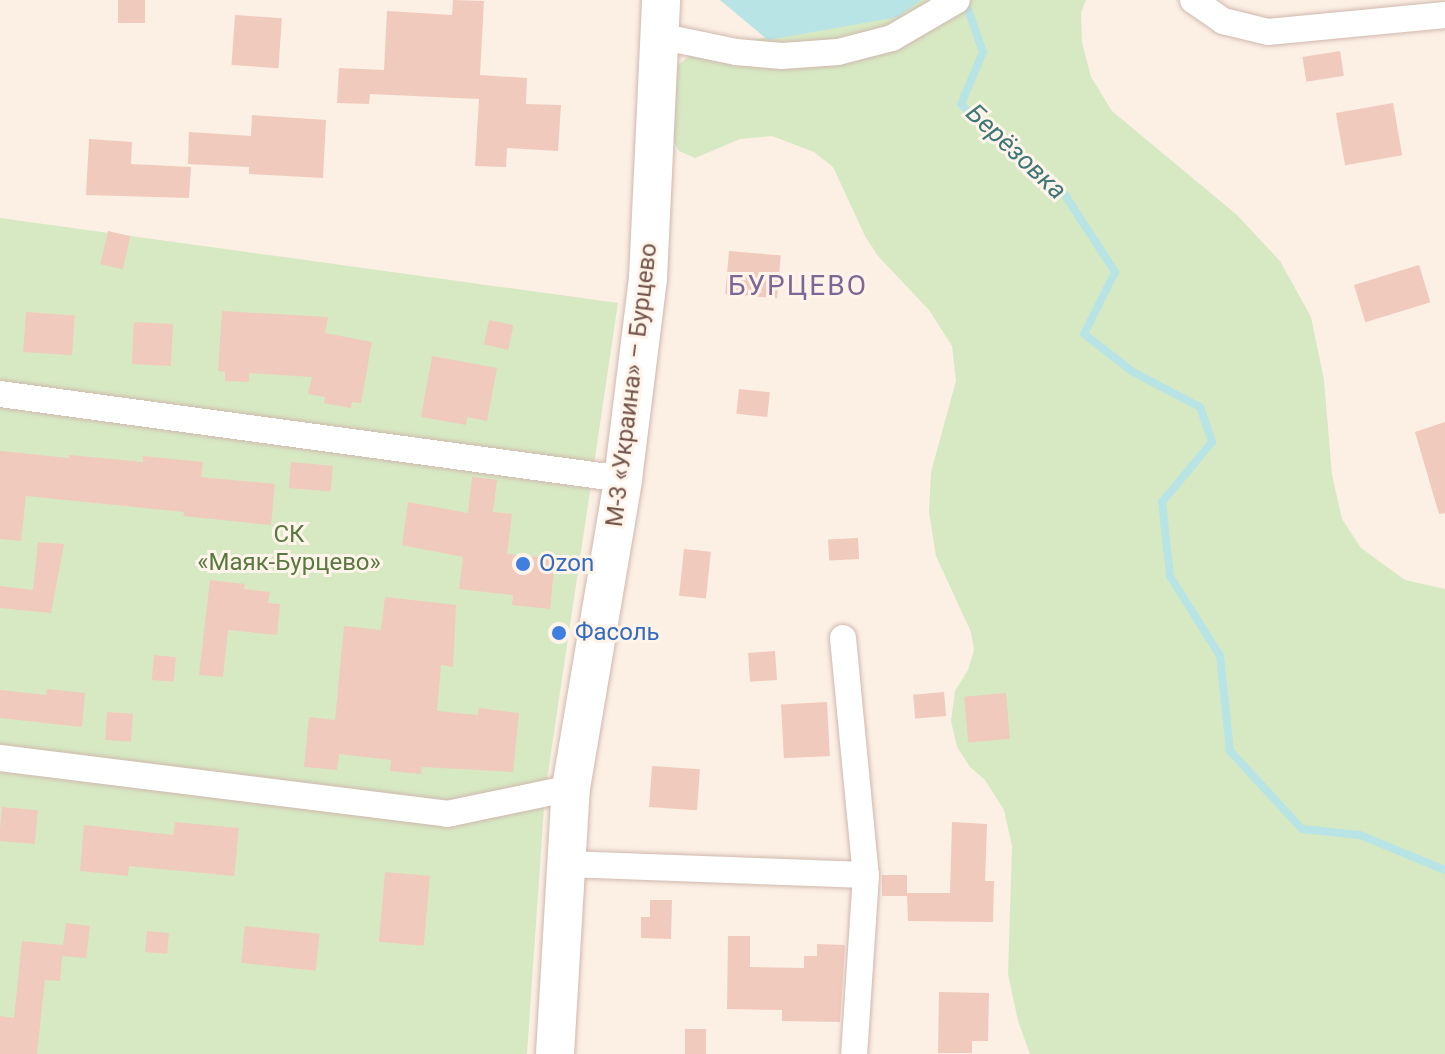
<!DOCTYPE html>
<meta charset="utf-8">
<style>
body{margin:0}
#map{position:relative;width:1445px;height:1054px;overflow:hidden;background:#fcefe4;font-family:Roboto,sans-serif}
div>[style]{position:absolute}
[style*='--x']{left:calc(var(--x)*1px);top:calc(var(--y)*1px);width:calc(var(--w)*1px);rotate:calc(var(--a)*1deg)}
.green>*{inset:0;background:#d7e9c3}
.water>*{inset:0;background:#b9e4e5}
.stream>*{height:8px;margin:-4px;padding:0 4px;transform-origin:4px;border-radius:4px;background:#b9e4e5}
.building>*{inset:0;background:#f0cabd;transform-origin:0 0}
.roads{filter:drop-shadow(0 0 2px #cfb8ae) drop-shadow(0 0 2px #cfb8ae)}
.street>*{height:26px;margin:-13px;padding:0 13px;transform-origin:13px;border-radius:13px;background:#fff}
.secondary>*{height:38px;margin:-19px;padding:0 19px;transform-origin:19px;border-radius:19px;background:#fff}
.dots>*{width:22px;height:22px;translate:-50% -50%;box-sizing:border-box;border:4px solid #fef4ea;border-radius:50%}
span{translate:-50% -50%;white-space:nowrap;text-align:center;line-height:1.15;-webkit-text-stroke:6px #fef4ea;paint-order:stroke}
.street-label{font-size:24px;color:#73544b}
.park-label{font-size:24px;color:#5a7942}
.shop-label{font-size:24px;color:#366cbe}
.left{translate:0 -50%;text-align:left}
.water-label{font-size:26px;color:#3f7778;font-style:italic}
.quarter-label{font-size:28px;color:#806697;letter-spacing:2px}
</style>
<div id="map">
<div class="green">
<i style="clip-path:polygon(921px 0,1086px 0,1081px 13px,1082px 42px,1091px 77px,1112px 111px,1237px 215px,1280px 261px,1311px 317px,1324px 380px,1332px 475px,1342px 519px,1361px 548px,1405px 580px,1445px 589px,1445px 1054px,1030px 1054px,1018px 1021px,1008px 974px,1012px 846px,1004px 810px,985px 780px,970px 767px,957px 747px,951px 721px,955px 691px,968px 670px,974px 650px,971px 632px,936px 556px,929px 512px,931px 472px,956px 381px,952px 346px,929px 310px,878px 256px,865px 236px,833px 167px,814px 152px,772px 136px,740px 139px,695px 158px,679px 151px,668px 132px,675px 68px,690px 55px,712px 46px,898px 17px)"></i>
<i style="clip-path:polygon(0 218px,618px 303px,545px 793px,527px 1054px,0 1054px)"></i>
</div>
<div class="water">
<i style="clip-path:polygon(720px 0,921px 0,898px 17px,768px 40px)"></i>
</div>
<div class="stream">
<i style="--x:965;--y:1;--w:54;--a:70.6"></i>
<i style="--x:983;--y:52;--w:56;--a:112.9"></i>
<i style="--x:961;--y:104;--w:86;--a:45"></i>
<i style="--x:1022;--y:165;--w:52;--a:34.9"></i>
<i style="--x:1065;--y:195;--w:92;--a:57"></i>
<i style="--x:1115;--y:272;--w:69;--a:116.6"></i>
<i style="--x:1084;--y:334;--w:62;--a:37.8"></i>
<i style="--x:1133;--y:372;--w:76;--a:27.6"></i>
<i style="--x:1200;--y:407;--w:37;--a:71"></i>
<i style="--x:1212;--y:442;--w:78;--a:129.8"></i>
<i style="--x:1162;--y:502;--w:74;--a:83.8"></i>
<i style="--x:1170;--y:576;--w:94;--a:58"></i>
<i style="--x:1220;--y:656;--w:96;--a:84"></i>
<i style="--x:1230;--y:751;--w:106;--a:47.3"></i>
<i style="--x:1302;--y:829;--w:58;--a:5.9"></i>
<i style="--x:1360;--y:835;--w:92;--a:22.4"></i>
</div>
<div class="building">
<i style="left:118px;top:0;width:27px;height:23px"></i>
<i style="clip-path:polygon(453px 0,484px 1px,480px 75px,527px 78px,526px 104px,561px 105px,558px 151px,507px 148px,506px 167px,475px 166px,479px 99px,370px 94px,369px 104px,337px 103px,339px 68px,384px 70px,387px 11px,452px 15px)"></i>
<i style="left:235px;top:15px;width:47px;height:50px;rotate:4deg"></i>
<i style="left:1340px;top:51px;width:25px;height:38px;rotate:81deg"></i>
<i style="left:1393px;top:103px;width:53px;height:58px;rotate:80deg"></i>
<i style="clip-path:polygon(252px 115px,326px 120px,323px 178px,249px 174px,249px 167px,188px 164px,189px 132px,251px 136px)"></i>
<i style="clip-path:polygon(89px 139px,132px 142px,131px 164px,191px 167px,189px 198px,86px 195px)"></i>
<i style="left:108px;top:231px;width:23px;height:34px;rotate:13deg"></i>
<i style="left:729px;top:251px;width:52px;height:43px;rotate:5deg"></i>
<i style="left:1419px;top:265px;width:39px;height:68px;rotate:73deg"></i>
<i style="clip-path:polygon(222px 311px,328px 317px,325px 333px,372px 342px,361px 403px,352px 402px,351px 408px,324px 403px,325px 397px,308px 394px,312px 377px,249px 373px,249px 382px,225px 381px,225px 372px,218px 371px)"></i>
<i style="left:26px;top:312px;width:49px;height:40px;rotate:4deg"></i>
<i style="left:489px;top:320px;width:25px;height:25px;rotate:12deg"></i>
<i style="left:134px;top:322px;width:39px;height:42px;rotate:3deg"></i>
<i style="clip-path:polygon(432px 356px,497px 368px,487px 421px,467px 417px,466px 425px,421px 417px)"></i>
<i style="left:739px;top:389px;width:31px;height:25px;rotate:6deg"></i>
<i style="clip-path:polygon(1445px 422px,1445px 513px,1439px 514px,1415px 432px)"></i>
<i style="clip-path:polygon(0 451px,69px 458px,69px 455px,143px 462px,143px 456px,203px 462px,201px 477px,275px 484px,271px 525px,183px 516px,184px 512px,26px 496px,21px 541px,0 539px)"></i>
<i style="left:291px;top:462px;width:42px;height:26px;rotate:5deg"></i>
<i style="clip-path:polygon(472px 477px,497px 480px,493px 512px,512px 514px,507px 554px,555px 559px,550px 609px,512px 605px,513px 595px,459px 589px,463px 557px,402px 545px,408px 502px,468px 513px)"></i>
<i style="left:858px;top:538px;width:21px;height:30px;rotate:87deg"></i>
<i style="clip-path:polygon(38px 542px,64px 544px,51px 613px,0 608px,0 586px,33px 590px)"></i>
<i style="left:684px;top:549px;width:27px;height:47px;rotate:6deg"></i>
<i style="clip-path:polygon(210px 580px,245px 584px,244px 589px,270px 592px,268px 603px,280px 604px,277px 635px,228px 630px,223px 677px,199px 675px)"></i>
<i style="clip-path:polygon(385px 597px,456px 605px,453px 667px,441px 665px,437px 711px,478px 715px,479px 708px,519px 713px,513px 772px,422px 767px,421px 774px,390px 771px,391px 760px,339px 754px,337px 770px,304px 767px,309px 717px,335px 720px,344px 626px,381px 630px)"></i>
<i style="left:775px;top:651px;width:29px;height:27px;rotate:86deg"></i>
<i style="left:154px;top:655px;width:22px;height:25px;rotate:5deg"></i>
<i style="clip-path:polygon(47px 689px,85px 693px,82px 727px,0 718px,0 690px,46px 695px)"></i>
<i style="left:944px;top:692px;width:24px;height:31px;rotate:85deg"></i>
<i style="left:1006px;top:693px;width:46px;height:42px;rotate:85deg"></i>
<i style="left:827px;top:702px;width:54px;height:46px;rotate:87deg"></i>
<i style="left:107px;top:712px;width:26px;height:28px;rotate:4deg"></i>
<i style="left:652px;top:766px;width:48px;height:41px;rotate:4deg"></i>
<i style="left:2px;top:807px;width:36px;height:34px;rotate:5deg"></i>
<i style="clip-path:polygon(175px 822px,239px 828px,234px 876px,129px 866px,128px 876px,80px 871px,84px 825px,173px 835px)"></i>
<i style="clip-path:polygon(952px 822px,987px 824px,985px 881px,994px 881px,993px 922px,908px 921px,907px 893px,950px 893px)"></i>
<i style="left:385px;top:872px;width:45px;height:70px;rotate:5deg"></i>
<i style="left:882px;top:875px;width:25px;height:21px"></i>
<i style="clip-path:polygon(650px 900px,672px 900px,671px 939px,641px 938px,641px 917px,650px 917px)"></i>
<i style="clip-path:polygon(66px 923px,90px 926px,86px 958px,62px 956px,63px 948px,60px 981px,45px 980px,37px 1054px,0 1054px,0 1016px,14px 1018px,22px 941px,63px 945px)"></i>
<i style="left:245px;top:926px;width:75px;height:37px;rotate:6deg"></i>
<i style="left:147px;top:931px;width:22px;height:21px;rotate:5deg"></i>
<i style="clip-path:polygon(728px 936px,750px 936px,750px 967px,804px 968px,804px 956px,817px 956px,817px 944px,845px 945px,840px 1022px,782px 1021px,782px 1010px,727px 1009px)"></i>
<i style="clip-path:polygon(939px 992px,989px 993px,988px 1041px,972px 1041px,972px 1053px,938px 1053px)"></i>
<i style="left:685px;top:1029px;width:21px;height:25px"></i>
</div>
<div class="roads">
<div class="street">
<i style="--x:1193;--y:0;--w:37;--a:35"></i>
<i style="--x:1223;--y:21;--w:46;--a:13.7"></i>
<i style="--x:1268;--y:32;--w:178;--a:-5.5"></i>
<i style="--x:659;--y:36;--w:79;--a:11.7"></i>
<i style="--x:736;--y:52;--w:46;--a:5"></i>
<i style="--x:782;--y:56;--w:56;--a:-4.1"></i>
<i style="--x:838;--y:52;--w:56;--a:-14.5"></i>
<i style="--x:892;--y:38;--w:75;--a:-30.3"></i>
<i style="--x:0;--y:394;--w:629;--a:7.77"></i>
<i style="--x:843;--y:638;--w:238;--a:84.5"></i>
<i style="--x:866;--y:875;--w:179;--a:93.8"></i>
<i style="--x:0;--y:758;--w:450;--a:7.1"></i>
<i style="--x:447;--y:814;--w:127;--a:-11.8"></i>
<i style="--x:566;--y:864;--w:300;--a:2.1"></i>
</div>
<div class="secondary">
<i style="--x:555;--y:1054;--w:266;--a:-86.6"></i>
<i style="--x:571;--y:788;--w:313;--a:-80.4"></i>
<i style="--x:623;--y:479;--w:203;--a:-82.9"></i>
<i style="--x:648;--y:278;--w:278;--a:-87.3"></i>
</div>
</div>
<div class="dots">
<i style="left:523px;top:564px;background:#3f7fe0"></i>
<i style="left:559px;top:633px;background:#3f7fe0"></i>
</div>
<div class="street-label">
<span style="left:632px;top:385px;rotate:-83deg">М-3 «Украина» – Бурцево</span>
</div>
<div class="park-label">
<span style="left:289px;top:549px">СК<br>«Маяк-Бурцево»</span>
</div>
<div class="shop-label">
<span class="left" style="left:539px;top:564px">Ozon</span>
<span class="left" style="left:575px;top:633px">Фасоль</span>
</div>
<div class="water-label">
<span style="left:1016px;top:152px;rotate:43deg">Берёзовка</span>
</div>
<div class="quarter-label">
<span style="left:798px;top:286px">БУРЦЕВО</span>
</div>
</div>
